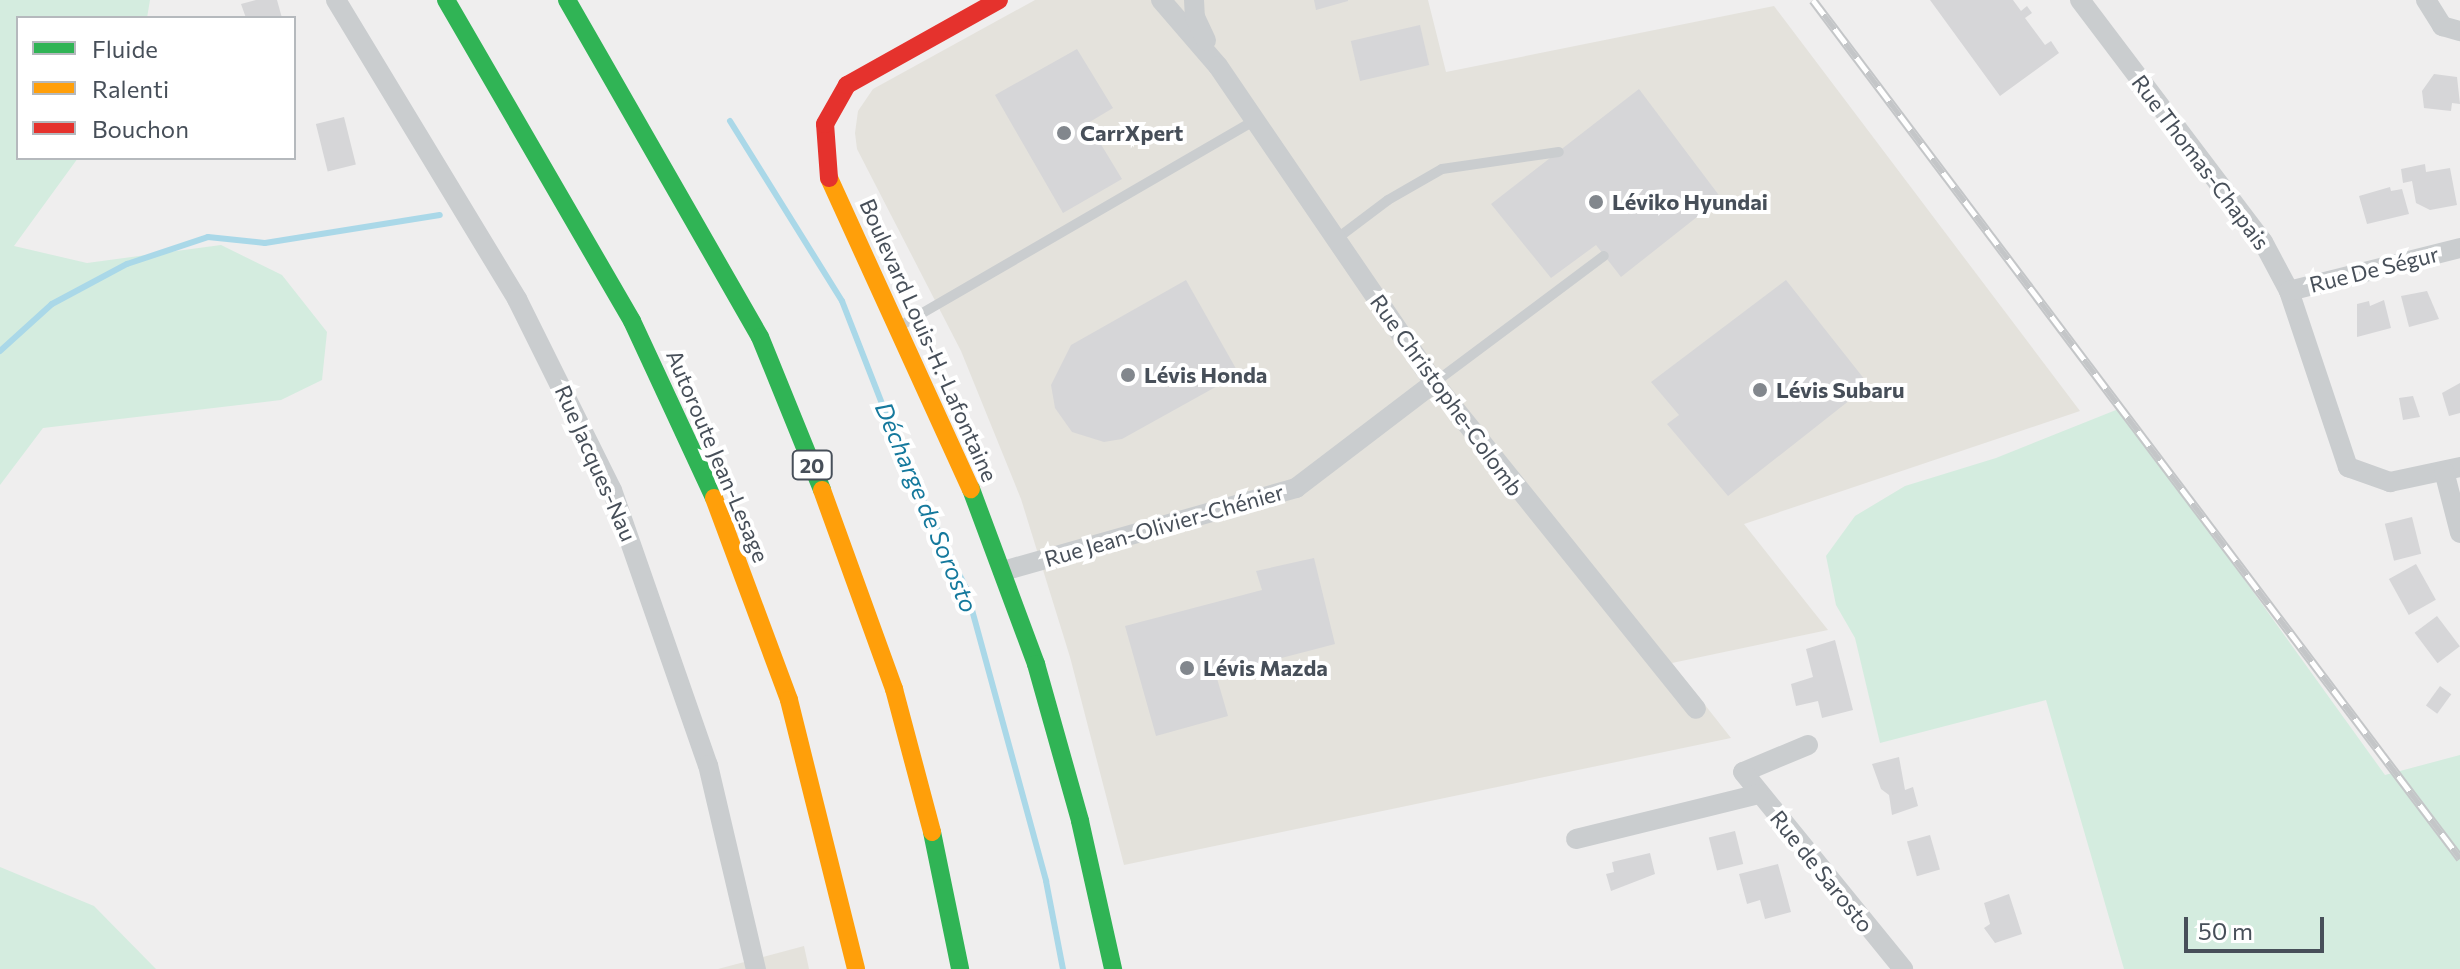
<!DOCTYPE html>
<meta charset="utf-8">
<style>
body{margin:0}
#map{position:relative;width:2460px;height:969px;overflow:hidden;background:#efeeee;font-family:Commissioner,sans-serif}
div>[style]{position:absolute}
[style*='--x']{left:calc(var(--x)*1px);top:calc(var(--y)*1px);width:calc(var(--w)*1px);rotate:calc(var(--a)*1deg)}
.commercial>*{inset:0;background:#e4e2dc}
.green>*{inset:0;background:#d4ecdf}
.stream>*{height:6px;margin:-3px;padding:0 3px;transform-origin:3px;border-radius:3px;background:#aad8e8}
.building>*{inset:0;background:#d6d6d8;transform-origin:0 0}
.lane>*{height:10px;margin:-5px;padding:0 5px;transform-origin:5px;border-radius:5px;background:#cacdcf}
.street>*{height:20px;margin:-10px;padding:0 10px;transform-origin:10px;border-radius:10px;background:#cacdcf}
.fast>*{height:18px;margin:-9px;padding:0 9px;transform-origin:9px;border-radius:9px;background:#30b455}
.slow>*{height:18px;margin:-9px;padding:0 9px;transform-origin:9px;border-radius:9px;background:#ff9f0a}
.jam>*{height:18px;margin:-9px;padding:0 9px;transform-origin:9px;border-radius:9px;background:#e5322d}
.rail>*{height:9px;margin-top:-4.5px;transform-origin:0;background:repeating-linear-gradient(90deg,#fff 0 18px,#c4c6c8 0 36px);box-sizing:border-box;border-block:2px solid #c4c6c8}
.dots>*{width:22px;height:22px;translate:-50% -50%;box-sizing:border-box;border:4px solid #fff;border-radius:50%}
span{translate:-50% -50%;white-space:nowrap;text-align:center;line-height:1.15;-webkit-text-stroke:8px #fff;paint-order:stroke}
.shield-label span{padding:2px 6px;background:#fff;border:2px solid;border-radius:6px;-webkit-text-stroke-width:0}
.shield-label{font-size:20px;color:#474f59;font-weight:700}
.poi-label{font-size:22px;color:#474f59;font-weight:700}
.left{translate:0 -50%;text-align:left}
.street-label{font-size:22px;color:#474f59}
.water-label{font-size:24px;color:#15799d;font-style:italic}
.legend{position:absolute;left:16px;top:16px;width:280px;height:144px;box-sizing:border-box;background:#fff;border:2px solid #b5b9bd;margin:0;padding:10px 14px;list-style:none;font-size:24px;color:#474f59}
.legend li{display:flex;align-items:center;gap:16px;height:40px}
.legend b{width:40px;border:2px solid #b5b9bd}
.scale{position:absolute;left:2184px;top:917px;width:140px;height:36px;box-sizing:border-box;border:4px solid #474f59;border-top:0;padding-left:10px;font-size:24px;line-height:28px;white-space:nowrap;color:#474f59;-webkit-text-stroke:6px #fff;paint-order:stroke}
</style>
<div id="map">
<div class="commercial">
<i style="clip-path:polygon(1035px 0,1428px 0,1446px 72px,1774px 6px,2080px 411px,1744px 524px,1828px 630px,1672px 663px,1731px 738px,1124px 865px,1070px 657px,1021px 499px,961px 351px,857px 149px,855px 133px,858px 111px,873px 89px)"></i>
<i style="clip-path:polygon(804px 946px,809px 969px,718px 969px)"></i>
</div>
<div class="green">
<i style="clip-path:polygon(0 0,150px 0,147px 18px,18px 18px,18px 158px,78px 158px,14px 246px,87px 263px,221px 245px,282px 275px,327px 332px,322px 380px,281px 400px,43px 428px,0 485px)"></i>
<i style="clip-path:polygon(2121px 408px,2385px 775px,2460px 755px,2460px 969px,2124px 969px,2046px 700px,1880px 743px,1855px 638px,1836px 605px,1826px 556px,1855px 516px,1905px 486px,1996px 458px)"></i>
<i style="clip-path:polygon(0 867px,94px 906px,156px 969px,0 969px)"></i>
</div>
<div class="stream">
<i style="--x:730;--y:121;--w:212;--a:58.1"></i>
<i style="--x:842;--y:301;--w:171;--a:68.7"></i>
<i style="--x:904;--y:460;--w:142;--a:64.2"></i>
<i style="--x:966;--y:588;--w:304;--a:74.7"></i>
<i style="--x:1046;--y:881;--w:90;--a:79.1"></i>
<i style="--x:0;--y:351;--w:70;--a:-42.1"></i>
<i style="--x:52;--y:304;--w:85;--a:-28.1"></i>
<i style="--x:127;--y:264;--w:85;--a:-18.4"></i>
<i style="--x:208;--y:237;--w:57;--a:6"></i>
<i style="--x:265;--y:243;--w:177;--a:-9.1"></i>
</div>
<div class="building">
<i style="clip-path:polygon(256px 0,277px 0,282px 18px,246px 18px,241px 4px)"></i>
<i style="clip-path:polygon(1314px 0,1348px 0,1348px 1px,1316px 10px)"></i>
<i style="clip-path:polygon(1930px 0,2013px 0,2021px 11px,2027px 6px,2032px 13px,2025px 18px,2045px 45px,2051px 41px,2059px 53px,2000px 96px)"></i>
<i style="left:1420px;top:25px;width:41px;height:71px;rotate:77deg"></i>
<i style="clip-path:polygon(1077px 49px,1113px 108px,1088px 123px,1122px 179px,1063px 213px,995px 95px)"></i>
<i style="clip-path:polygon(2434px 74px,2457px 77px,2460px 104px,2452px 103px,2451px 111px,2424px 108px,2422px 91px)"></i>
<i style="clip-path:polygon(1639px 89px,1721px 198px,1621px 277px,1596px 245px,1551px 278px,1491px 204px)"></i>
<i style="left:344px;top:117px;width:49px;height:29px;rotate:76deg"></i>
<i style="clip-path:polygon(2425px 164px,2426px 172px,2450px 168px,2457px 205px,2430px 210px,2416px 203px,2412px 181px,2403px 183px,2401px 169px)"></i>
<i style="clip-path:polygon(2390px 187px,2391px 191px,2402px 189px,2409px 214px,2367px 224px,2359px 196px)"></i>
<i style="clip-path:polygon(1186px 280px,1239px 374px,1122px 439px,1104px 442px,1072px 432px,1055px 408px,1051px 385px,1071px 345px)"></i>
<i style="clip-path:polygon(1786px 280px,1869px 385px,1728px 496px,1667px 424px,1679px 415px,1651px 382px)"></i>
<i style="clip-path:polygon(2427px 291px,2439px 319px,2409px 327px,2401px 296px)"></i>
<i style="clip-path:polygon(2384px 300px,2391px 328px,2357px 337px,2357px 304px,2369px 301px,2370px 306px)"></i>
<i style="clip-path:polygon(2460px 383px,2460px 413px,2449px 416px,2442px 393px)"></i>
<i style="clip-path:polygon(2413px 396px,2420px 417px,2403px 420px,2399px 398px)"></i>
<i style="left:2412px;top:517px;width:38px;height:28px;rotate:76deg"></i>
<i style="clip-path:polygon(1314px 558px,1335px 644px,1216px 675px,1228px 716px,1156px 736px,1125px 626px,1262px 590px,1256px 571px)"></i>
<i style="left:2416px;top:564px;width:41px;height:31px;rotate:61deg"></i>
<i style="left:2437px;top:616px;width:38px;height:28px;rotate:53deg"></i>
<i style="clip-path:polygon(1835px 640px,1853px 710px,1822px 718px,1818px 701px,1796px 706px,1791px 684px,1813px 677px,1806px 649px)"></i>
<i style="left:2440px;top:686px;width:14px;height:24px;rotate:36deg"></i>
<i style="clip-path:polygon(1899px 757px,1905px 790px,1913px 787px,1918px 806px,1892px 815px,1889px 795px,1881px 789px,1872px 764px)"></i>
<i style="left:1735px;top:831px;width:34px;height:27px;rotate:76deg"></i>
<i style="left:1930px;top:835px;width:36px;height:24px;rotate:74deg"></i>
<i style="clip-path:polygon(1650px 853px,1655px 874px,1611px 891px,1606px 874px,1614px 872px,1612px 862px)"></i>
<i style="clip-path:polygon(1778px 864px,1791px 912px,1765px 919px,1760px 900px,1747px 904px,1739px 874px)"></i>
<i style="clip-path:polygon(2009px 894px,2022px 934px,1995px 943px,1984px 928px,1990px 924px,1984px 903px)"></i>
</div>
<div class="lane">
<i style="--x:1335;--y:240;--w:66;--a:-37"></i>
<i style="--x:1388;--y:200;--w:62;--a:-29.9"></i>
<i style="--x:1442;--y:169;--w:118;--a:-8.3"></i>
<i style="--x:900;--y:326;--w:409;--a:-30.1"></i>
<i style="--x:1434;--y:383;--w:212;--a:-36.8"></i>
</div>
<div class="street">
<i style="--x:336;--y:0;--w:350;--a:58.8"></i>
<i style="--x:517;--y:299;--w:213;--a:63.6"></i>
<i style="--x:612;--y:490;--w:291;--a:70.8"></i>
<i style="--x:708;--y:765;--w:210;--a:76.8"></i>
<i style="--x:1161;--y:0;--w:87;--a:49.2"></i>
<i style="--x:1218;--y:66;--w:384;--a:55.7"></i>
<i style="--x:1434;--y:383;--w:418;--a:51.2"></i>
<i style="--x:1194;--y:0;--w:17;--a:87"></i>
<i style="--x:1195;--y:17;--w:26;--a:65"></i>
<i style="--x:2080;--y:0;--w:303;--a:52.9"></i>
<i style="--x:2263;--y:242;--w:55;--a:62"></i>
<i style="--x:2289;--y:291;--w:186;--a:71.5"></i>
<i style="--x:2348;--y:467;--w:45;--a:19.7"></i>
<i style="--x:2390;--y:482;--w:72;--a:-12.1"></i>
<i style="--x:2426;--y:0;--w:31;--a:58"></i>
<i style="--x:2442;--y:26;--w:19;--a:16"></i>
<i style="--x:2289;--y:291;--w:176;--a:-14.1"></i>
<i style="--x:2444;--y:471;--w:64;--a:75.5"></i>
<i style="--x:1003;--y:571;--w:305;--a:-15.8"></i>
<i style="--x:1296;--y:488;--w:173;--a:-37.3"></i>
<i style="--x:1808;--y:745;--w:70;--a:157.4"></i>
<i style="--x:1743;--y:772;--w:254;--a:50.9"></i>
<i style="--x:1576;--y:839;--w:188;--a:-13.8"></i>
</div>
<div class="fast">
<i style="--x:446;--y:0;--w:371;--a:59.9"></i>
<i style="--x:632;--y:321;--w:195;--a:65.1"></i>
<i style="--x:567;--y:0;--w:388;--a:60.2"></i>
<i style="--x:760;--y:337;--w:165;--a:67.9"></i>
<i style="--x:971;--y:489;--w:187;--a:69.6"></i>
<i style="--x:1036;--y:664;--w:163;--a:74.3"></i>
<i style="--x:1080;--y:821;--w:152;--a:77.4"></i>
<i style="--x:932;--y:832;--w:140;--a:78.4"></i>
</div>
<div class="slow">
<i style="--x:829;--y:178;--w:342;--a:65.5"></i>
<i style="--x:822;--y:490;--w:212;--a:70.1"></i>
<i style="--x:894;--y:689;--w:148;--a:75.1"></i>
<i style="--x:714;--y:498;--w:215;--a:69.6"></i>
<i style="--x:789;--y:700;--w:277;--a:76"></i>
</div>
<div class="jam">
<i style="--x:829;--y:178;--w:54;--a:-94.2"></i>
<i style="--x:825;--y:124;--w:45;--a:-60.6"></i>
<i style="--x:847;--y:85;--w:174;--a:-29.2"></i>
</div>
<div class="rail">
<i style="--x:1813;--y:0;--w:1075;--a:52.98"></i>
</div>
<div class="dots">
<i style="left:1064px;top:133px;background:#82878d"></i>
<i style="left:1596px;top:202px;background:#82878d"></i>
<i style="left:1128px;top:375px;background:#82878d"></i>
<i style="left:1760px;top:390px;background:#82878d"></i>
<i style="left:1187px;top:668px;background:#82878d"></i>
</div>
<div class="shield-label">
<span style="left:812px;top:465px">20</span>
</div>
<div class="poi-label">
<span class="left" style="left:1080px;top:133px">CarrXpert</span>
<span class="left" style="left:1612px;top:202px">Léviko Hyundai</span>
<span class="left" style="left:1144px;top:375px">Lévis Honda</span>
<span class="left" style="left:1776px;top:390px">Lévis Subaru</span>
<span class="left" style="left:1203px;top:668px">Lévis Mazda</span>
</div>
<div class="street-label">
<span style="left:2201px;top:162px;rotate:53deg">Rue Thomas-Chapais</span>
<span style="left:2374px;top:269px;rotate:-14deg">Rue De Ségur</span>
<span style="left:929px;top:340px;rotate:66deg">Boulevard Louis-H.-Lafontaine</span>
<span style="left:1447px;top:395px;rotate:54deg">Rue Christophe-Colomb</span>
<span style="left:718px;top:456px;rotate:67deg">Autoroute Jean-Lesage</span>
<span style="left:596px;top:463px;rotate:66deg">Rue Jacques-Nau</span>
<span style="left:1164px;top:525px;rotate:-16deg">Rue Jean-Olivier-Chénier</span>
<span style="left:1822px;top:871px;rotate:51deg">Rue de Sarosto</span>
</div>
<div class="water-label">
<span style="left:927px;top:507px;rotate:67deg">Décharge de Sorosto</span>
</div>
<ul class="legend">
<li><b style="height:10px;background:#30b455"></b>Fluide</li>
<li><b style="height:10px;background:#ff9f0a"></b>Ralenti</li>
<li><b style="height:10px;background:#e5322d"></b>Bouchon</li>
</ul>
<div class="scale">50 m</div>
</div>
